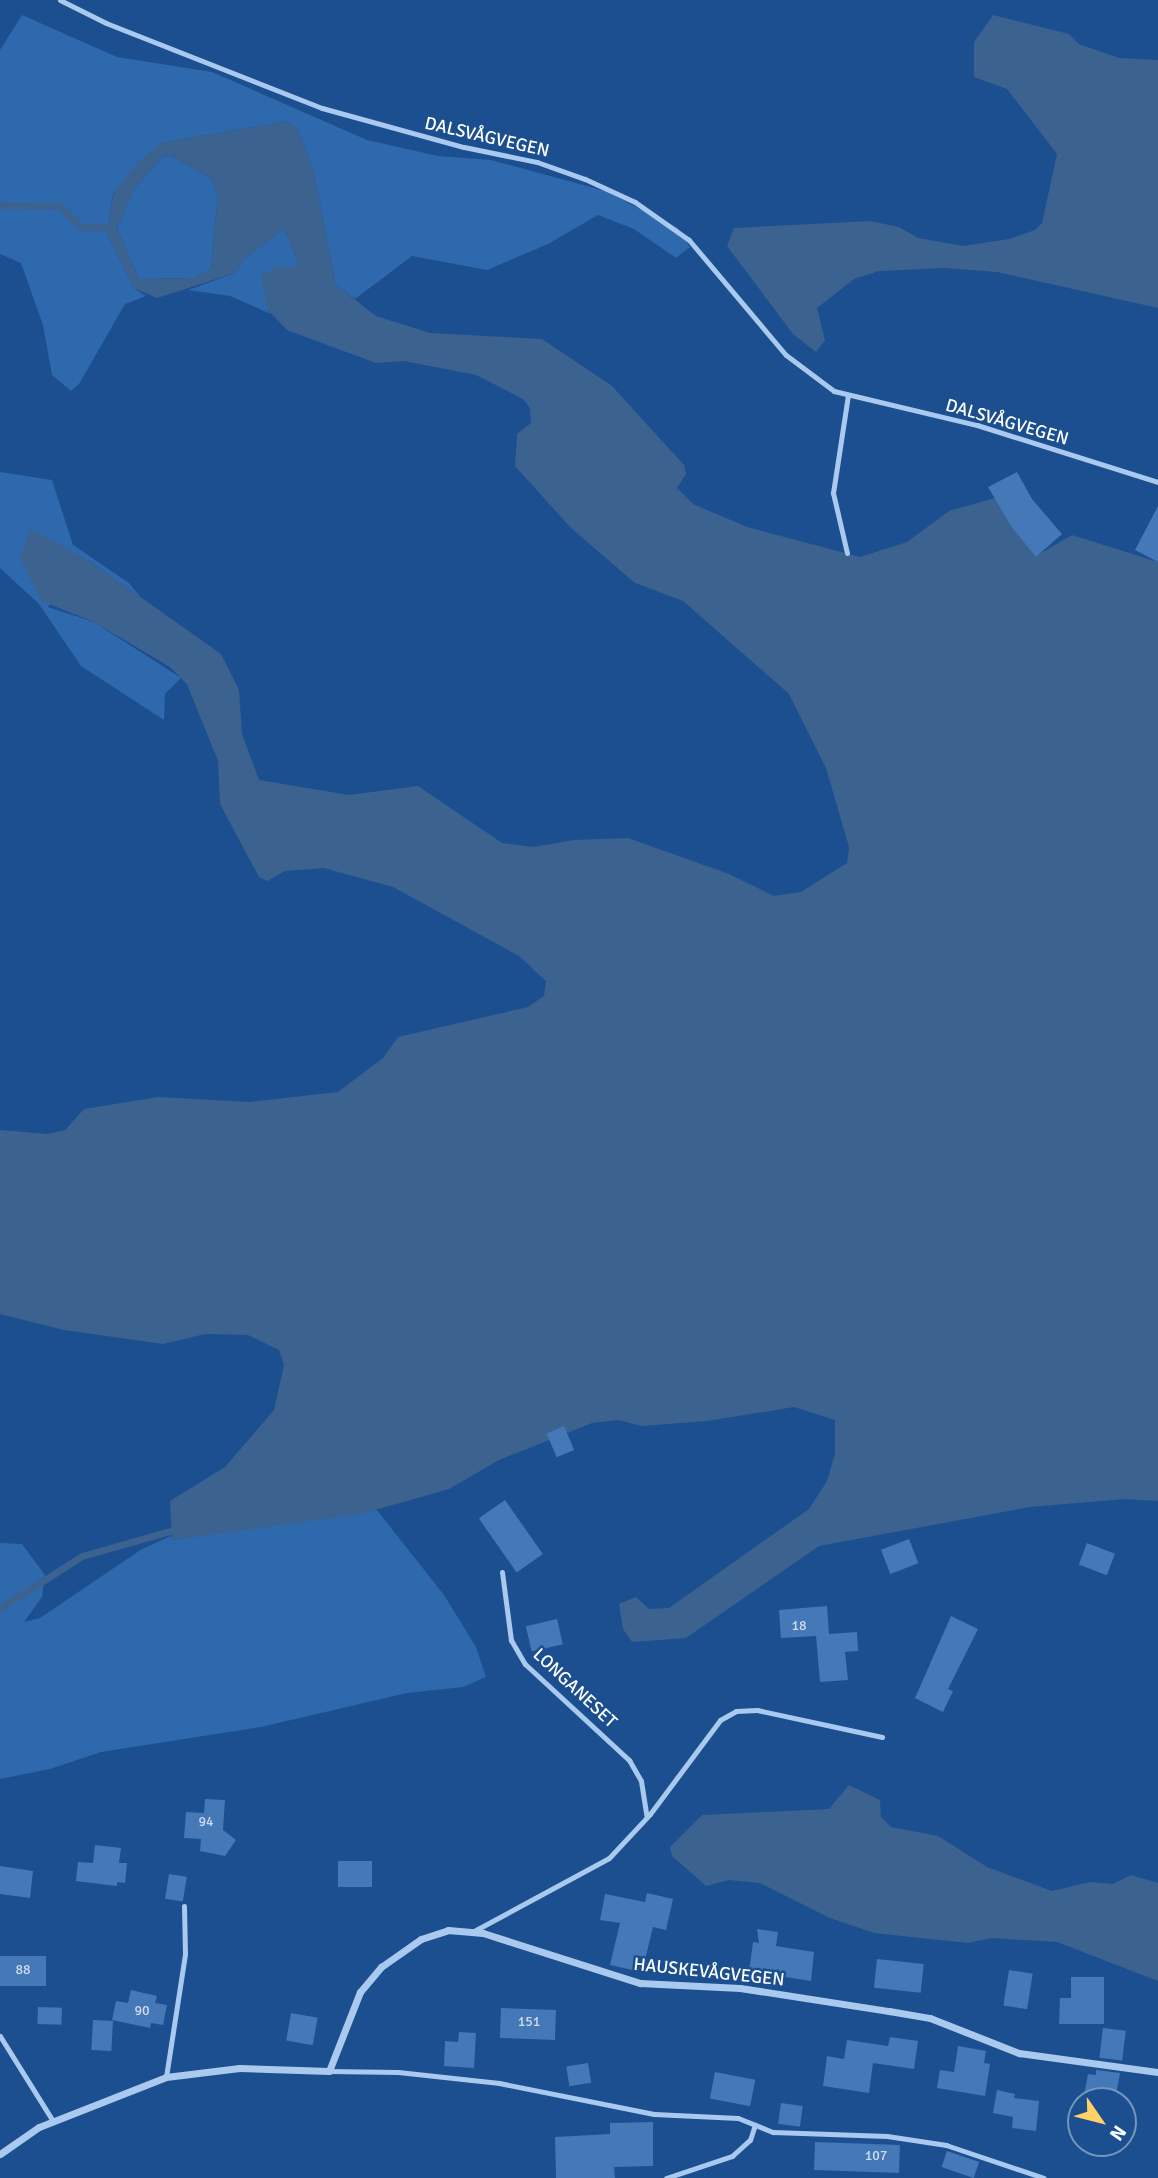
<!DOCTYPE html>
<meta charset="utf-8">
<style>
body{margin:0}
#map{position:relative;width:1158px;height:2178px;overflow:hidden;background:#1b4f8f;font-family:Signika,sans-serif}
div>[style]{position:absolute}
[style*='--x']{left:calc(var(--x)*1px);top:calc(var(--y)*1px);width:calc(var(--w)*1px);rotate:calc(var(--a)*1deg)}
.green>*{inset:0;background:#2e69ad}
.water>*{inset:0;background:#3c6290}
.stream>*{height:7px;margin:-3.5px;padding:0 3.5px;transform-origin:3.5px;border-radius:3.5px;background:#3c6290}
.building>*{inset:0;background:#4478b7;transform-origin:0 0}
.service>*{height:5px;margin:-2.5px;padding:0 2.5px;transform-origin:2.5px;border-radius:2.5px;background:#a9c9ee}
.minor>*{height:7px;margin:-3.5px;padding:0 3.5px;transform-origin:3.5px;border-radius:3.5px;background:#a9c9ee}
span{translate:-50% -50%;white-space:nowrap;text-align:center;line-height:1.15;-webkit-text-stroke:5px #1b4f8f;paint-order:stroke}
.number-label{font-size:14px;color:#d0dded}
.number-label span{-webkit-text-stroke-width:0}
.street-label{font-size:18px;color:#fff}
.north{position:absolute;left:1067px;top:2087px;width:70px;height:70px;box-sizing:border-box;background:#1b4f8f;border:2px solid #7695bc;border-radius:50%;rotate:125deg;font-size:19px;font-weight:700;line-height:28px;text-align:center;color:#fff}
.north::after{content:'';display:block;margin:auto;width:24px;height:32px;background:#ffd166;clip-path:polygon(50% 0,100% 100%,50% 72%,0 100%)}
</style>
<div id="map">
<div class="green">
<i style="clip-path:polygon(22px 15px,117px 57px,212px 72px,367px 140px,438px 156px,491px 160px,605px 191px,678px 228px,690px 247px,676px 258px,634px 229px,598px 215px,548px 244px,487px 270px,412px 256px,355px 299px,336px 285px,313px 169px,297px 128px,288px 121px,161px 143px,113px 194px,107px 234px,134px 288px,146px 296px,125px 304px,79px 384px,71px 391px,52px 375px,43px 325px,21px 263px,0 254px,0 50px)"></i>
<i style="clip-path:polygon(170px 155px,211px 178px,218px 195px,211px 269px,194px 278px,139px 279px,117px 229px,133px 190px,163px 156px)"></i>
<i style="clip-path:polygon(284px 229px,298px 261px,267px 309px,271px 314px,230px 296px,188px 290px,235px 273px,245px 258px)"></i>
<i style="clip-path:polygon(0 472px,52px 480px,73px 545px,129px 583px,141px 598px,88px 560px,48px 607px,94px 622px,181px 678px,165px 694px,164px 720px,81px 666px,39px 604px,0 568px)"></i>
<i style="clip-path:polygon(376px 1509px,444px 1595px,476px 1647px,486px 1677px,463px 1687px,407px 1693px,261px 1727px,101px 1752px,50px 1769px,0 1779px,0 1543px,22px 1544px,45px 1575px,42px 1597px,24px 1622px,40px 1618px,142px 1549px,171px 1536px,172px 1540px)"></i>
</div>
<div class="water">
<i style="clip-path:polygon(993px 15px,1069px 34px,1079px 44px,1119px 58px,1158px 60px,1158px 308px,997px 272px,944px 268px,879px 271px,854px 279px,817px 308px,825px 340px,816px 352px,793px 334px,727px 246px,734px 228px,870px 221px,899px 227px,918px 238px,963px 246px,1009px 239px,1035px 230px,1042px 223px,1057px 154px,1007px 89px,974px 77px,974px 42px)"></i>
<i style="clip-path:polygon(evenodd,288px 121px,297px 128px,313px 169px,336px 285px,376px 316px,430px 333px,542px 339px,612px 386px,684px 465px,686px 474px,677px 488px,693px 504px,747px 527px,860px 557px,907px 542px,949px 511px,995px 498px,1036px 556px,1072px 535px,1158px 562px,1158px 1501px,1125px 1499px,1030px 1507px,819px 1546px,686px 1638px,632px 1642px,623px 1629px,619px 1604px,636px 1597px,649px 1609px,669px 1608px,809px 1509px,827px 1481px,835px 1454px,835px 1420px,794px 1407px,707px 1421px,642px 1426px,618px 1420px,592px 1423px,499px 1460px,449px 1489px,361px 1514px,172px 1540px,170px 1501px,225px 1467px,274px 1410px,284px 1365px,279px 1350px,248px 1335px,205px 1334px,163px 1344px,64px 1330px,0 1314px,0 1130px,48px 1134px,65px 1130px,84px 1109px,158px 1097px,250px 1102px,338px 1092px,383px 1058px,398px 1037px,528px 1007px,544px 996px,546px 981px,519px 956px,393px 887px,324px 868px,285px 871px,267px 881px,259px 877px,220px 804px,218px 761px,187px 684px,170px 667px,94px 622px,41px 601px,20px 557px,30px 529px,88px 560px,221px 654px,239px 690px,242px 734px,259px 780px,349px 795px,418px 786px,502px 843px,534px 847px,574px 840px,628px 838px,729px 874px,774px 896px,801px 892px,847px 863px,849px 847px,826px 768px,789px 694px,683px 601px,635px 583px,571px 528px,515px 466px,517px 434px,531px 423px,530px 408px,523px 399px,476px 375px,404px 361px,376px 363px,287px 330px,267px 309px,261px 275px,280px 266px,293px 268px,298px 261px,284px 229px,245px 258px,235px 273px,157px 298px,134px 288px,107px 234px,113px 195px,136px 164px,161px 143px,288px 121px,170px 155px,211px 178px,218px 195px,211px 269px,194px 278px,139px 279px,117px 229px,133px 190px,163px 156px,170px 155px)"></i>
<i style="clip-path:polygon(849px 1785px,880px 1800px,881px 1817px,891px 1827px,938px 1836px,987px 1867px,1052px 1891px,1090px 1882px,1113px 1884px,1131px 1875px,1158px 1883px,1158px 1981px,1057px 1942px,991px 1938px,968px 1943px,874px 1933px,830px 1918px,760px 1883px,729px 1880px,706px 1886px,672px 1856px,670px 1847px,702px 1815px,829px 1809px)"></i>
</div>
<div class="stream">
<i style="--x:0;--y:205;--w:60;--a:1"></i>
<i style="--x:60;--y:206;--w:30;--a:44"></i>
<i style="--x:82;--y:227;--w:26;--a:0"></i>
<i style="--x:0;--y:1608;--w:97;--a:-32.4"></i>
<i style="--x:82;--y:1556;--w:91;--a:-15.9"></i>
</div>
<div class="building">
<i style="clip-path:polygon(1017px 472px,1032px 499px,1062px 534px,1036px 557px,1011px 526px,988px 487px)"></i>
<i style="clip-path:polygon(1158px 506px,1158px 562px,1135px 550px)"></i>
<i style="left:564px;top:1426px;width:26px;height:19px;rotate:67deg"></i>
<i style="left:505px;top:1500px;width:66px;height:32px;rotate:55deg"></i>
<i style="left:909px;top:1539px;width:26px;height:30px;rotate:69deg"></i>
<i style="left:1087px;top:1543px;width:30px;height:23px;rotate:21deg"></i>
<i style="clip-path:polygon(827px 1606px,829px 1634px,857px 1632px,858px 1651px,845px 1652px,848px 1680px,820px 1682px,816px 1636px,781px 1638px,779px 1610px)"></i>
<i style="clip-path:polygon(951px 1616px,978px 1629px,948px 1689px,953px 1691px,943px 1712px,915px 1698px)"></i>
<i style="left:557px;top:1619px;width:26px;height:32px;rotate:77deg"></i>
<i style="clip-path:polygon(205px 1799px,225px 1800px,223px 1830px,236px 1840px,225px 1856px,200px 1851px,201px 1839px,184px 1838px,186px 1812px,204px 1813px)"></i>
<i style="clip-path:polygon(95px 1845px,121px 1848px,119px 1863px,127px 1863px,125px 1883px,117px 1882px,117px 1886px,76px 1881px,78px 1862px,93px 1863px)"></i>
<i style="left:338px;top:1861px;width:34px;height:26px"></i>
<i style="clip-path:polygon(0 1866px,33px 1871px,30px 1898px,0 1894px)"></i>
<i style="left:169px;top:1874px;width:18px;height:25px;rotate:9deg"></i>
<i style="clip-path:polygon(647px 1893px,673px 1899px,666px 1930px,653px 1927px,644px 1964px,639px 1962px,637px 1971px,610px 1965px,620px 1923px,600px 1920px,605px 1894px,645px 1902px)"></i>
<i style="clip-path:polygon(757px 1929px,778px 1932px,776px 1946px,814px 1952px,811px 1981px,773px 1975px,772px 1987px,766px 1986px,764px 1974px,749px 1972px,753px 1942px,759px 1943px)"></i>
<i style="left:0;top:1956px;width:46px;height:30px"></i>
<i style="left:877px;top:1959px;width:47px;height:29px;rotate:6deg"></i>
<i style="left:1009px;top:1970px;width:24px;height:36px;rotate:9deg"></i>
<i style="clip-path:polygon(1071px 1977px,1104px 1977px,1104px 2024px,1059px 2024px,1060px 1998px,1071px 1998px)"></i>
<i style="clip-path:polygon(131px 1990px,157px 1996px,155px 2003px,167px 2005px,163px 2025px,151px 2023px,150px 2028px,112px 2020px,116px 2001px,128px 2003px)"></i>
<i style="left:38px;top:2007px;width:24px;height:17px;rotate:2deg"></i>
<i style="left:501px;top:2008px;width:55px;height:30px;rotate:2deg"></i>
<i style="left:291px;top:2013px;width:27px;height:28px;rotate:10deg"></i>
<i style="left:93px;top:2020px;width:20px;height:30px;rotate:3deg"></i>
<i style="left:1103px;top:2028px;width:23px;height:30px;rotate:7deg"></i>
<i style="clip-path:polygon(459px 2032px,476px 2033px,474px 2068px,444px 2066px,445px 2041px,458px 2042px)"></i>
<i style="clip-path:polygon(890px 2037px,918px 2041px,914px 2069px,873px 2063px,869px 2093px,823px 2086px,827px 2056px,844px 2059px,847px 2040px,888px 2046px)"></i>
<i style="clip-path:polygon(958px 2046px,986px 2051px,984px 2063px,990px 2064px,985px 2096px,937px 2088px,940px 2070px,954px 2072px)"></i>
<i style="left:588px;top:2063px;width:20px;height:22px;rotate:81deg"></i>
<i style="clip-path:polygon(1096px 2070px,1120px 2073px,1115px 2101px,1083px 2101px,1088px 2074px,1096px 2075px)"></i>
<i style="left:715px;top:2072px;width:41px;height:27px;rotate:11deg"></i>
<i style="clip-path:polygon(997px 2090px,1015px 2094px,1014px 2098px,1039px 2101px,1036px 2131px,1012px 2128px,1013px 2117px,993px 2113px)"></i>
<i style="left:781px;top:2103px;width:22px;height:21px;rotate:8deg"></i>
<i style="clip-path:polygon(653px 2122px,653px 2166px,614px 2167px,615px 2178px,556px 2178px,555px 2137px,610px 2134px,610px 2123px)"></i>
<i style="left:815px;top:2142px;width:85px;height:28px;rotate:2deg"></i>
<i style="left:947px;top:2151px;width:34px;height:17px;rotate:19deg"></i>
</div>
<div class="service">
<i style="--x:60;--y:0;--w:51;--a:26.6"></i>
<i style="--x:106;--y:23;--w:232;--a:21.5"></i>
<i style="--x:322;--y:108;--w:147;--a:15.4"></i>
<i style="--x:464;--y:147;--w:75;--a:11.6"></i>
<i style="--x:537;--y:162;--w:51;--a:19.5"></i>
<i style="--x:585;--y:179;--w:55;--a:24.7"></i>
<i style="--x:635;--y:202;--w:66;--a:35.1"></i>
<i style="--x:689;--y:240;--w:150;--a:49.9"></i>
<i style="--x:786;--y:355;--w:60;--a:36.9"></i>
<i style="--x:834;--y:391;--w:147;--a:13.4"></i>
<i style="--x:977;--y:425;--w:190;--a:17.5"></i>
<i style="--x:847;--y:553;--w:62;--a:-103.1"></i>
<i style="--x:833;--y:493;--w:99;--a:-81.3"></i>
<i style="--x:502;--y:1572;--w:69;--a:82.5"></i>
<i style="--x:511;--y:1640;--w:28;--a:60"></i>
<i style="--x:525;--y:1664;--w:142;--a:42.7"></i>
<i style="--x:629;--y:1760;--w:24;--a:60"></i>
<i style="--x:641;--y:1781;--w:36;--a:81"></i>
<i style="--x:474;--y:1931;--w:153;--a:-28.4"></i>
<i style="--x:609;--y:1858;--w:60;--a:-47"></i>
<i style="--x:650;--y:1814;--w:117;--a:-53.3"></i>
<i style="--x:720;--y:1720;--w:18;--a:-29"></i>
<i style="--x:736;--y:1711;--w:21;--a:-3"></i>
<i style="--x:757;--y:1710;--w:128;--a:12.2"></i>
<i style="--x:0;--y:2036;--w:100;--a:58.1"></i>
<i style="--x:329;--y:2071;--w:69;--a:0.8"></i>
<i style="--x:398;--y:2072;--w:102;--a:6.2"></i>
<i style="--x:499;--y:2083;--w:158;--a:11.3"></i>
<i style="--x:654;--y:2114;--w:84;--a:2.7"></i>
<i style="--x:738;--y:2118;--w:38;--a:22"></i>
<i style="--x:773;--y:2132;--w:114;--a:2"></i>
<i style="--x:887;--y:2136;--w:60;--a:8.7"></i>
<i style="--x:946;--y:2145;--w:103;--a:18.6"></i>
<i style="--x:166;--y:2077;--w:124;--a:-81.2"></i>
<i style="--x:185;--y:1954;--w:48;--a:-91.2"></i>
<i style="--x:666;--y:2178;--w:70;--a:-18.4"></i>
<i style="--x:732;--y:2156;--w:24;--a:-42"></i>
<i style="--x:750;--y:2140;--w:16;--a:-72"></i>
</div>
<div class="minor">
<i style="--x:0;--y:2154;--w:47;--a:-34.7"></i>
<i style="--x:39;--y:2127;--w:136;--a:-21.5"></i>
<i style="--x:166;--y:2077;--w:74;--a:-7"></i>
<i style="--x:239;--y:2068;--w:90;--a:1.9"></i>
<i style="--x:329;--y:2071;--w:85;--a:-68.6"></i>
<i style="--x:360;--y:1992;--w:33;--a:-50"></i>
<i style="--x:381;--y:1967;--w:49;--a:-35"></i>
<i style="--x:421;--y:1939;--w:28;--a:-18"></i>
<i style="--x:448;--y:1930;--w:35;--a:5"></i>
<i style="--x:483;--y:1933;--w:165;--a:17.7"></i>
<i style="--x:640;--y:1983;--w:100;--a:2.9"></i>
<i style="--x:740;--y:1988;--w:151;--a:8.8"></i>
<i style="--x:889;--y:2011;--w:42;--a:9.7"></i>
<i style="--x:930;--y:2018;--w:96;--a:21.5"></i>
<i style="--x:1019;--y:2053;--w:140;--a:7.8"></i>
</div>
<div class="number-label">
<span style="left:799px;top:1626px">18</span>
<span style="left:206px;top:1822px">94</span>
<span style="left:23px;top:1970px">88</span>
<span style="left:142px;top:2011px">90</span>
<span style="left:529px;top:2022px">151</span>
<span style="left:876px;top:2156px">107</span>
</div>
<div class="street-label">
<span style="left:487px;top:137px;rotate:13deg">DALSVÅGVEGEN</span>
<span style="left:1007px;top:422px;rotate:16deg">DALSVÅGVEGEN</span>
<span style="left:575px;top:1688px;rotate:43deg">LONGANESET</span>
<span style="left:709px;top:1972px;rotate:6deg">HAUSKEVÅGVEGEN</span>
</div>
<div class="north">N</div>
</div>
